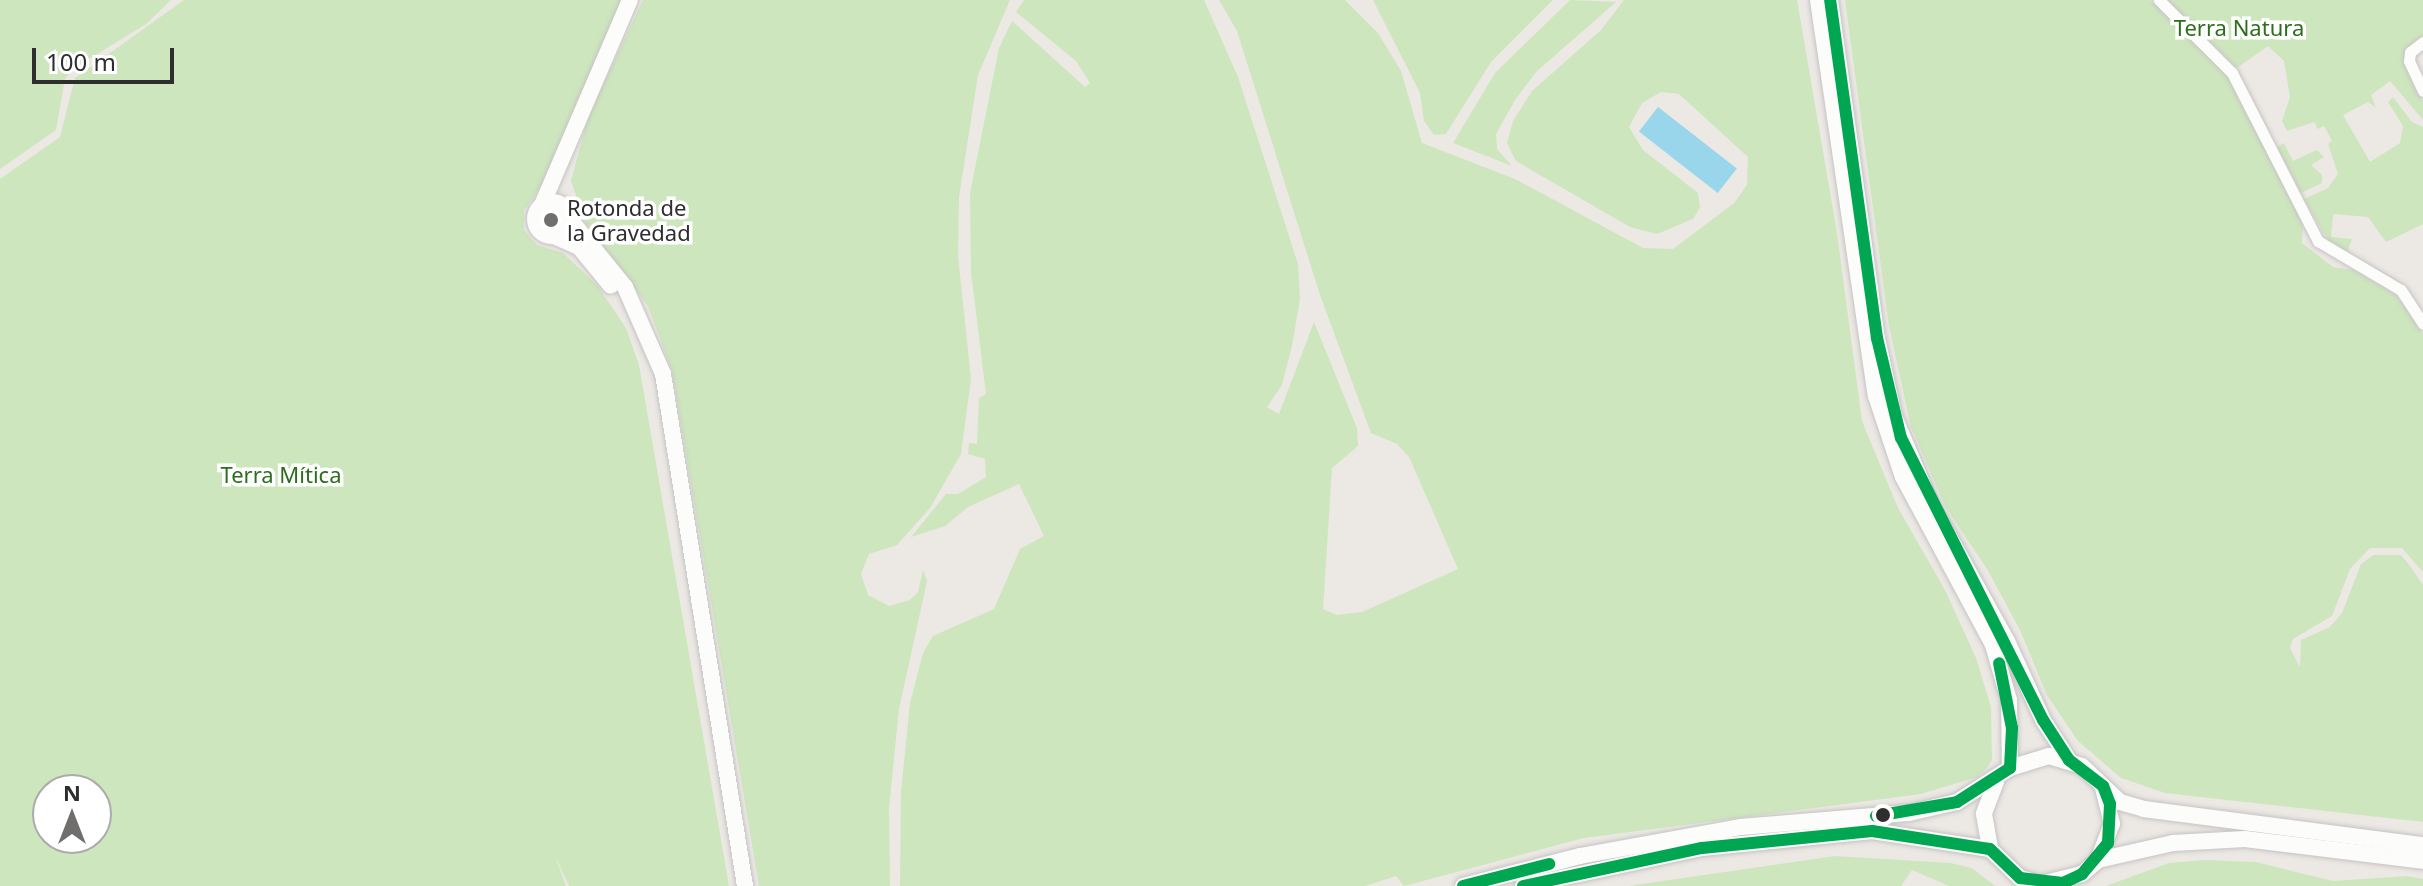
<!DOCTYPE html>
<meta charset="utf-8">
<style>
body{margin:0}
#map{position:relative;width:2423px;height:886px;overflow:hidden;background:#ece8e4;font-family:"Noto Sans",sans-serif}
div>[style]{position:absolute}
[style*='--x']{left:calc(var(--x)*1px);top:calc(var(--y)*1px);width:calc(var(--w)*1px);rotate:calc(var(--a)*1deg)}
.green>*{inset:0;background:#cee6be}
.water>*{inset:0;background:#99d6ec;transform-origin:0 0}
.roads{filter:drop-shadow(0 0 2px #c5c4c5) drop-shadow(0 0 2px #c5c4c5)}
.street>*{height:11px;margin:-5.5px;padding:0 5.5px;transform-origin:5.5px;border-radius:5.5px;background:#fcfcfb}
.secondary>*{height:16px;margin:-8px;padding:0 8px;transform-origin:8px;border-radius:8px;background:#fcfcfb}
.secondary>.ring{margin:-8px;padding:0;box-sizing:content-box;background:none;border:16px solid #fcfcfb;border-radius:50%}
.bus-1>*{height:12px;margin:-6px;padding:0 6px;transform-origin:6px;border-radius:6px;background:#00a651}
.dots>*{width:22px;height:22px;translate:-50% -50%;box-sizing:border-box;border:4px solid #fff;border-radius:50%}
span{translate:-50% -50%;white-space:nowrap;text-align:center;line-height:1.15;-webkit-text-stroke:7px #fff;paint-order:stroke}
.park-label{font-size:22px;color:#2c6e1b}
.poi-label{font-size:22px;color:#2e2e2e}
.left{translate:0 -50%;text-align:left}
.north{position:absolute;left:32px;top:774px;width:80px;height:80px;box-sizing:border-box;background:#fff;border:2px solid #ababab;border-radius:50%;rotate:0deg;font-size:22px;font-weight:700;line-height:32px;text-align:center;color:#2e2e2e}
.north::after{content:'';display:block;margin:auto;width:28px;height:36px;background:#706f6e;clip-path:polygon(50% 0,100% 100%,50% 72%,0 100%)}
.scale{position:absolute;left:32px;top:48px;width:142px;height:36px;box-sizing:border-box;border:4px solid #2e2e2e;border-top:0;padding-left:10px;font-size:24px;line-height:28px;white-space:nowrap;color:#2e2e2e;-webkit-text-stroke:6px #fff;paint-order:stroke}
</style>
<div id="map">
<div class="green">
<i style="clip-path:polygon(0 0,171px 0,146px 24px,73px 69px,65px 79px,56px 130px,0 169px)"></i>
<i style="clip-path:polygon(evenodd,184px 0,622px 0,543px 184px,524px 210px,524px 230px,537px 245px,563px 253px,597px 285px,626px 328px,639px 365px,729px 886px,569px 886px,555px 856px,566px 886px,0 886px,0 179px,60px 137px,75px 78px,184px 0,48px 790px,96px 790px,96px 838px,48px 838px,48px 790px)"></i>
<i style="clip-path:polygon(643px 0,1010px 0,978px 75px,959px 197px,958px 256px,971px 379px,961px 454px,930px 508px,897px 545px,869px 554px,861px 574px,868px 595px,889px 606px,910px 600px,918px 592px,923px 570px,927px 581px,899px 709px,889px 808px,890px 886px,759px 886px,672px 371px,648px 306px,586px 224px,571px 181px,588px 117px)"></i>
<i style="clip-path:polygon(1024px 0,1204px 0,1238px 77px,1298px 264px,1300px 299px,1292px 346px,1282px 385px,1267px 407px,1279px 414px,1314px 322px,1357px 428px,1358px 446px,1332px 468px,1323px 609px,1337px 615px,1362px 612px,1458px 569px,1409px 457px,1397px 444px,1371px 433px,1320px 295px,1237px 31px,1219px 0,1345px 0,1378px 33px,1401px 71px,1422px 143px,1515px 179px,1643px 248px,1673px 249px,1734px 203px,1747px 185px,1748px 157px,1679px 94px,1661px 92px,1642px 103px,1629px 127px,1643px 150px,1698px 193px,1700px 207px,1693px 219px,1657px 234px,1630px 227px,1516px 161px,1507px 143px,1513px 121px,1532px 91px,1601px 30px,1624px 0,1797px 0,1837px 233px,1862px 421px,1898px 508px,1945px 590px,1976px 658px,1991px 707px,1992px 760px,1986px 769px,1977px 777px,1921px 794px,1584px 838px,1404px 886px,1396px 876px,1365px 886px,900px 886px,901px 792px,910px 703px,923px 653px,933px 636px,994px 609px,1020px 549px,1044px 536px,1019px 484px,968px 507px,945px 526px,911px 537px,946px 494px,958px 494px,986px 477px,985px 459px,968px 454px,969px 443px,977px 444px,979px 398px,986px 394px,971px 272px,970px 193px,999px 48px,1012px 21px,1085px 87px,1090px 83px,1076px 61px,1016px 12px)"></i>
<i style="clip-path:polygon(1373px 0,1553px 0,1491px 62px,1446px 134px,1434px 135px,1424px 121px,1420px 93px)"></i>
<i style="clip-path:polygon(1570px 0,1616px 2px,1536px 72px,1515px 100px,1496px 134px,1497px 149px,1512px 166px,1453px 143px,1495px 73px)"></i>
<i style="clip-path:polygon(1845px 0,2150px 0,2179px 22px,2228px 75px,2303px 224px,2302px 243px,2333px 267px,2354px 270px,2394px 294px,2408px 310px,2423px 334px,2423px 572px,2402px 548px,2370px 548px,2350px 569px,2332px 616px,2293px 639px,2290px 648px,2300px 667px,2301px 640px,2330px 627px,2342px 613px,2361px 564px,2373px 555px,2401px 555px,2410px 566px,2423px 585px,2423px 822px,2165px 793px,2121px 778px,2078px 741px,2047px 695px,2020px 630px,1987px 569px,1945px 506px,1911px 427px,1889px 326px)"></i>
<i style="clip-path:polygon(2166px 0,2423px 0,2423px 36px,2404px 58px,2423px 101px,2423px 120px,2390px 81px,2371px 95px,2376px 108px,2368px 102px,2343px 115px,2370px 162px,2400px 143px,2403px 126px,2388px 102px,2393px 97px,2412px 122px,2423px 127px,2423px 224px,2386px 242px,2368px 217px,2333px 214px,2331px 237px,2352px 239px,2347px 253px,2330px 244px,2304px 199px,2328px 188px,2338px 174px,2328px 144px,2332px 141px,2324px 126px,2318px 129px,2314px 122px,2287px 131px,2282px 121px,2290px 97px,2284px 61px,2268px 46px,2237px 68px)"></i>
<i style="clip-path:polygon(2284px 143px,2293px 161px,2317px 150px,2324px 157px,2311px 165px,2322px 175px,2322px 183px,2301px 193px,2277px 147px)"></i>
<i style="clip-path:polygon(1835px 856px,1950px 863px,1972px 868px,1995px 886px,1949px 886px,1912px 870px,1901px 886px,1628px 886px)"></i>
<i style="clip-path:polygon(2205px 860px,2256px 862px,2333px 881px,2407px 876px,2423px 879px,2423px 886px,2106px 886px,2169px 863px)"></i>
</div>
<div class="water">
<i style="left:1658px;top:107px;width:100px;height:31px;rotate:38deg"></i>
</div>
<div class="roads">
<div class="street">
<i style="--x:2159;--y:0;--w:103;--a:45"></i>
<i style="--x:2232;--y:73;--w:189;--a:62.9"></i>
<i style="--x:2318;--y:241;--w:96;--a:30.6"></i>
<i style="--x:2401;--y:290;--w:40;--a:57.1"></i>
<i style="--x:2423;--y:42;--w:16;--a:142"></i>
<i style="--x:2410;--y:52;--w:9;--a:96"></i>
<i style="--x:2409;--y:61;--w:33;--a:65"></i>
</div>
<div class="secondary">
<i style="--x:1818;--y:0;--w:400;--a:81.7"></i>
<i style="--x:1876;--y:396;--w:85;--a:71.6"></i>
<i style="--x:1903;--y:477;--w:191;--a:61.8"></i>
<i style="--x:1993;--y:645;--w:57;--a:73.8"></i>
<i style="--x:2009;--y:700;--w:68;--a:89.2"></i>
<i style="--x:1830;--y:0;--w:341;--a:82.1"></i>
<i style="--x:1877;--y:338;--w:80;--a:77.7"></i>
<i style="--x:1894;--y:416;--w:95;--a:67.2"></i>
<i style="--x:1931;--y:504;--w:157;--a:61"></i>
<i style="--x:2007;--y:641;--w:87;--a:65.5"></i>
<i style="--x:2043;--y:720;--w:48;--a:57"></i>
<i class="ring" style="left:535px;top:202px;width:18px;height:18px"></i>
<i style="--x:542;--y:205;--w:223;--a:-66.8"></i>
<i style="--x:569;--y:218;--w:89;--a:50.9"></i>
<i style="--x:625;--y:287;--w:95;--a:66.4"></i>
<i style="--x:663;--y:374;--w:519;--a:80.9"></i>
<i style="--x:554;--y:236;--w:27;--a:24"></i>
<i style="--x:579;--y:247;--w:50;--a:50.6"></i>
<i style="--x:1996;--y:782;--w:34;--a:111"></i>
<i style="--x:1984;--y:814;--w:36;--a:80"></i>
<i style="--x:1990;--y:849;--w:42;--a:44"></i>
<i style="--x:2020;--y:878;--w:22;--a:16"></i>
<i style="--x:2041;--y:884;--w:42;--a:-13.7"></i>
<i style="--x:2082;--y:874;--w:21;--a:-41"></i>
<i style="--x:2098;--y:860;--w:39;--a:-69"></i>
<i style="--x:2112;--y:824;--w:37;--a:-104"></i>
<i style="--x:2098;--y:860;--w:77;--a:-12.8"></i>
<i style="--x:2173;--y:843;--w:72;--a:-3.2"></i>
<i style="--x:2245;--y:839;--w:179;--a:7"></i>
<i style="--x:1463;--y:886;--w:121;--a:-14.4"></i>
<i style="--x:1580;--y:856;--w:164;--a:-10.2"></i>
<i style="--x:1741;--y:827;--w:169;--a:-4.8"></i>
<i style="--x:1909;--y:813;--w:49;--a:-12.9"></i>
<i style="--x:1957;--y:802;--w:63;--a:-32.7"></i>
<i style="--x:2010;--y:768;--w:41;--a:-17.1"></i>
<i style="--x:2049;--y:756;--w:34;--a:17"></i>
<i style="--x:2082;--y:766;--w:52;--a:43.5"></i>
<i style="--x:2120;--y:802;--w:25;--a:16"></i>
<i style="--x:2144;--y:809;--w:281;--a:7.4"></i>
<i style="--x:1523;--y:886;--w:183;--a:-12"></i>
<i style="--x:1702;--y:848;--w:171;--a:-5.7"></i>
<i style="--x:1872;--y:831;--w:119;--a:8.7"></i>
</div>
</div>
<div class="bus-1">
<i style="--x:1876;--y:816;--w:82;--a:-9.8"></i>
<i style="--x:1957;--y:802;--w:63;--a:-32.7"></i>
<i style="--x:2010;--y:768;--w:40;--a:-87.1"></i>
<i style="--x:2012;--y:728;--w:66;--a:-101.3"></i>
<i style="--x:1463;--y:886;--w:89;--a:-14.3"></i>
<i style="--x:1523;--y:886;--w:183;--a:-12"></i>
<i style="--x:1702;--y:848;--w:171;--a:-5.7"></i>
<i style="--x:1872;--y:831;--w:119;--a:8.7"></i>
<i style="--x:1990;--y:849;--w:42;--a:44"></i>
<i style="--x:2020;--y:878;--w:43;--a:6.6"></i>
<i style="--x:2063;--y:883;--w:21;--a:-25"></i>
<i style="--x:2082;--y:874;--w:40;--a:-50"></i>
<i style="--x:2108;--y:843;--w:39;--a:-87"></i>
<i style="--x:2110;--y:804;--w:19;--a:-111"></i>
<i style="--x:2103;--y:786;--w:43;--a:-142.6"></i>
<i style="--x:2069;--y:760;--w:48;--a:-123"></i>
<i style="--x:2043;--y:720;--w:316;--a:-116.7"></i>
<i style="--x:1901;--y:438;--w:103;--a:-103.5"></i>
<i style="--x:1877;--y:338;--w:341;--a:-97.9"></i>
</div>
<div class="dots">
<i style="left:551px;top:220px;background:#706f6e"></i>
<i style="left:1883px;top:815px;background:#2e2e2e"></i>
</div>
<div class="park-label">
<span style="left:2239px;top:28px">Terra Natura</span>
<span style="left:281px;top:475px">Terra Mítica</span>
</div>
<div class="poi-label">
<span class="left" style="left:567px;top:220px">Rotonda de<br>la Gravedad</span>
</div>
<div class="north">N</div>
<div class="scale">100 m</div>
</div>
